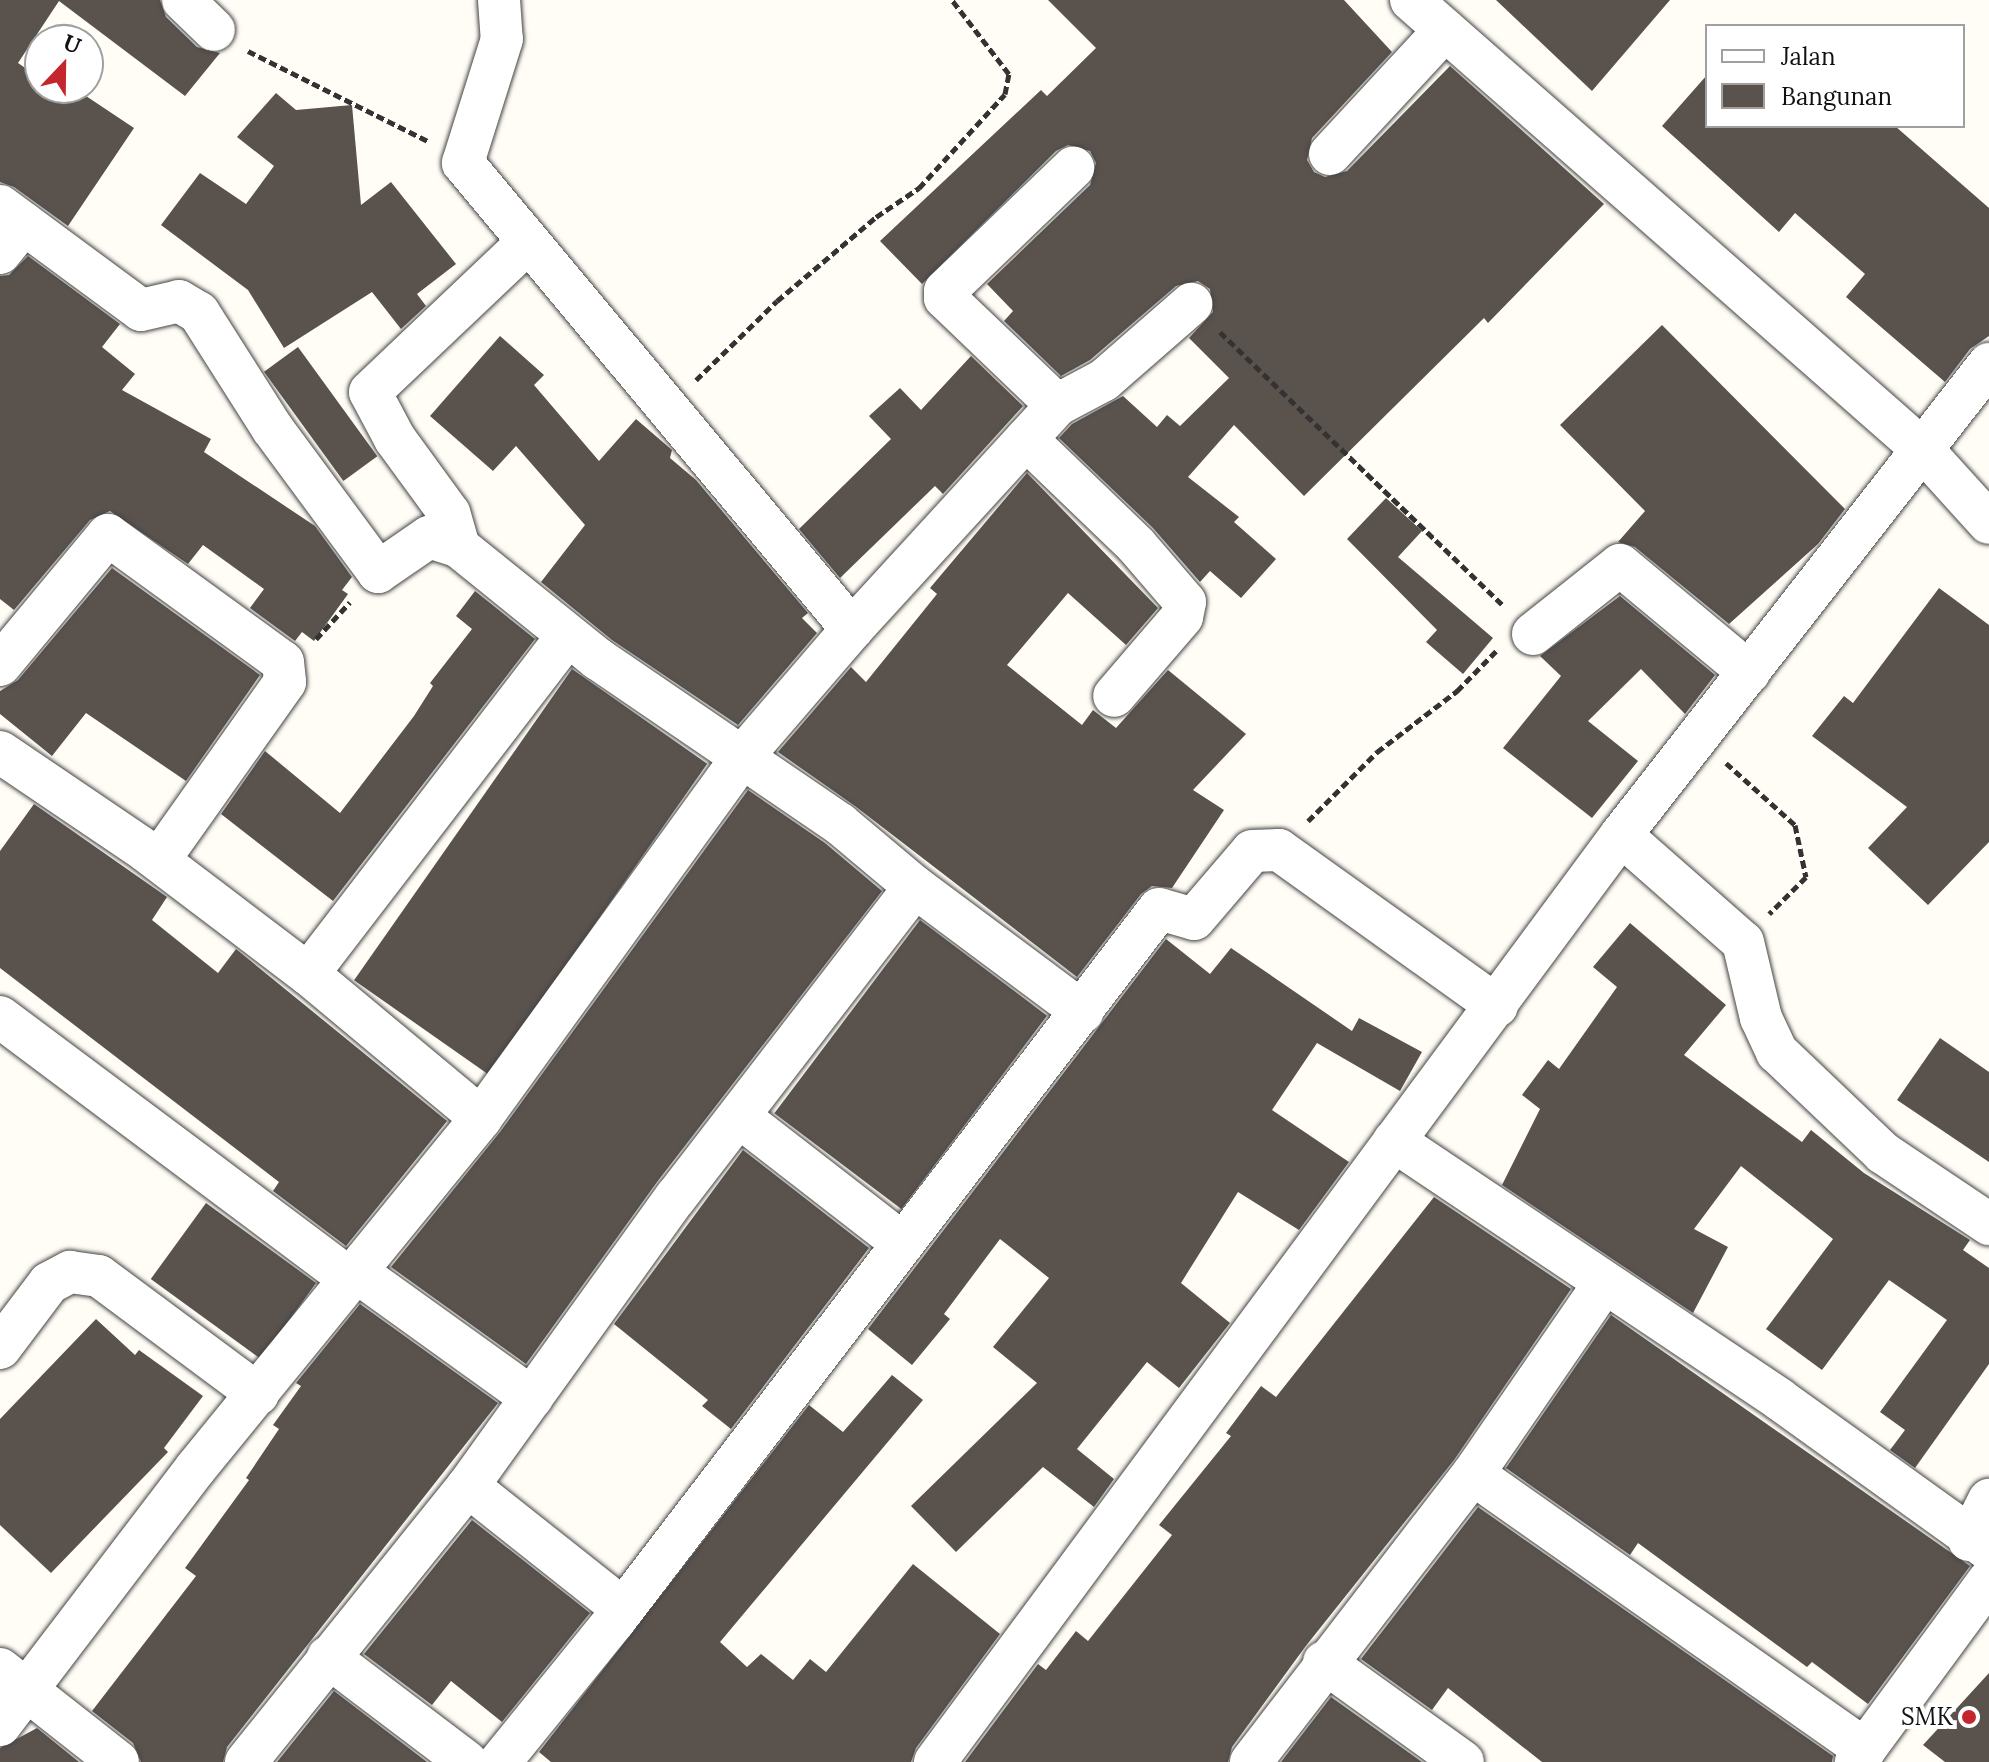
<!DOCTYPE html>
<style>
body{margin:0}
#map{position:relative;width:1989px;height:1762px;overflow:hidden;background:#fffdf5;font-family:Lora,serif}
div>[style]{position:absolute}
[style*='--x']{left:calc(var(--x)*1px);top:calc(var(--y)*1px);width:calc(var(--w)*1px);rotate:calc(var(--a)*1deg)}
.building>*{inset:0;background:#5a524d;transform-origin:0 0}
.path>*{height:5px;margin-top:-2.5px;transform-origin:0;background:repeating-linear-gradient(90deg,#333 0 8px,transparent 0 12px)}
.roads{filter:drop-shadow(0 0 2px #444) drop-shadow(0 0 2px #444)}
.minor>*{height:42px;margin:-21px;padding:0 21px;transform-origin:21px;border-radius:21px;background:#fff}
.dots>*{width:22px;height:22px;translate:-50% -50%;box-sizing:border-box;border:4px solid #fff;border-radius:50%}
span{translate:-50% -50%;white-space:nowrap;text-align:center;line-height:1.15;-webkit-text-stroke:8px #fff;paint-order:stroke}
.poi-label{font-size:24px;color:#111}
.right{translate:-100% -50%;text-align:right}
.legend{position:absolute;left:1705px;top:24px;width:260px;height:104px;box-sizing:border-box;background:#fff;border:2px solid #a0a0a0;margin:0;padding:10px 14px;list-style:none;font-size:24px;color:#111}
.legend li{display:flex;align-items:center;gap:16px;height:40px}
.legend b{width:40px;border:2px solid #a0a0a0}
.north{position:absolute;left:24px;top:24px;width:80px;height:80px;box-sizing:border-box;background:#fff;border:2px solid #a0a0a0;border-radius:50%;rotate:22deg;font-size:22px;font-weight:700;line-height:32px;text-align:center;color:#111}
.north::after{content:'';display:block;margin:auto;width:28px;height:36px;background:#c4262e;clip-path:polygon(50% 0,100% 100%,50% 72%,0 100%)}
</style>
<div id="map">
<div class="building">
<i style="clip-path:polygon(0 0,160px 0,166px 17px,197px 47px,220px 53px,185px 96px,59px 1px,18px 63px,40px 78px,40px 88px,54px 88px,73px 102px,80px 92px,134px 128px,68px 226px,14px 187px,0 182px)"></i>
<i style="clip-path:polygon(1048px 0,1344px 0,1392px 52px,1312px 138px,1307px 160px,1314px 172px,1325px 177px,1347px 171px,1450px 66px,1604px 204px,1488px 323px,1484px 318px,1304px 496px,1234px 425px,1188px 477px,1239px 517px,1234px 522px,1276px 559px,1241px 598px,1210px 571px,1200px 582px,1153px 528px,1059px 438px,1072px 424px,1123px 396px,1157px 427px,1167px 415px,1180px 426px,1229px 378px,1189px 338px,1213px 312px,1210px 289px,1198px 281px,1176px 286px,1090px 360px,1061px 376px,1004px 321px,1013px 311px,987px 284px,1090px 185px,1096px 163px,1090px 151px,1068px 145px,1056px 151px,922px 284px,880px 241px,1041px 90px,1047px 96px,1096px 48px)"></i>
<i style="clip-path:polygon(1496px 0,1670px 0,1592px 91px)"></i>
<i style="clip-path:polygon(1707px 75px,1707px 126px,1895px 126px,1989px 208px,1989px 336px,1970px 349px,1945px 382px,1846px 297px,1865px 274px,1795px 213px,1779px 232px,1662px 126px)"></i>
<i style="clip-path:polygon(276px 93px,296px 110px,352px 105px,361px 205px,391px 182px,456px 264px,417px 294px,426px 306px,401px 329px,372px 292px,284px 348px,248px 290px,161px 225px,200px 173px,246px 204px,274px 166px,237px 137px)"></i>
<i style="clip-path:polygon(28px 256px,120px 324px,102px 347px,135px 374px,122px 390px,211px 439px,204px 452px,315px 526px,352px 577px,342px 590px,348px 594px,314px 641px,302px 632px,295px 641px,250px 608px,264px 589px,203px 545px,188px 564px,110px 511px,90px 520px,14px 610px,0 599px,0 276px,9px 275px)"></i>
<i style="clip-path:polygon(1662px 325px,1845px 509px,1818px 544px,1729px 624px,1635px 547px,1618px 542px,1645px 511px,1560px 425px)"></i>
<i style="clip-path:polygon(500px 336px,544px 375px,534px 385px,599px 461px,636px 419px,672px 450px,670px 458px,696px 480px,808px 613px,802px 618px,817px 633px,738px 725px,612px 640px,541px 582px,585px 525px,516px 446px,493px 471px,430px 416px)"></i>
<i style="left:298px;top:347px;width:135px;height:42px;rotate:54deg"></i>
<i style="clip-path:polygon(971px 356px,1023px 406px,943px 494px,935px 486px,840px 578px,799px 529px,891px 439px,869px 416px,900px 388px,921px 410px)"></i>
<i style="clip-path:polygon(1027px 473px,1158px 608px,1126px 645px,1068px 593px,1007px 665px,1082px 725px,1093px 710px,1116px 728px,1168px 670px,1246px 734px,1193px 790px,1224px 810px,1172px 888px,1152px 886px,1141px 894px,1077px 977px,855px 806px,778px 752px,851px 667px,866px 682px,937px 594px,930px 588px)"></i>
<i style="clip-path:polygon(1386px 498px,1422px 531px,1398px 557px,1493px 638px,1463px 674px,1426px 642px,1437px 630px,1347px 539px)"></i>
<i style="clip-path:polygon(112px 568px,260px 675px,186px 781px,86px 713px,52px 756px,0 714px,0 691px,18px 680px)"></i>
<i style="clip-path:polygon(1939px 588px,1989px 625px,1989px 842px,1928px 905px,1868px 848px,1907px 807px,1812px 736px,1844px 696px,1853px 703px)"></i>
<i style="clip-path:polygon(475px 591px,535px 639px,333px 901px,221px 814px,265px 751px,340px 813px,414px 716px,433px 686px,430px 683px,472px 629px,456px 616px)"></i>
<i style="clip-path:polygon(1620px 596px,1715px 675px,1685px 714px,1641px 669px,1588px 721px,1638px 761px,1592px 818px,1503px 748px,1561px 676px,1540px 656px)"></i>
<i style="left:572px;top:669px;width:165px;height:380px;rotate:35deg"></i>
<i style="clip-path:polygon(748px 790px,825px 843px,882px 891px,657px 1182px,526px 1364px,391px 1267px,500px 1132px)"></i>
<i style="clip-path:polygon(34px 804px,167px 897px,152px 920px,218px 973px,236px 949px,447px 1121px,346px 1246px,273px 1191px,279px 1182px,0 968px,0 851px)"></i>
<i style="left:920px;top:920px;width:159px;height:242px;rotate:37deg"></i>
<i style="clip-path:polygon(1630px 923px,1726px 1005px,1684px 1055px,1802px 1142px,1811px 1130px,1864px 1173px,1970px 1240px,1963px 1250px,1989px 1268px,1989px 1364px,1915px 1468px,1890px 1450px,1905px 1430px,1880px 1412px,1947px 1320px,1889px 1280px,1822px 1370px,1766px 1329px,1833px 1239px,1741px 1166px,1694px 1229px,1728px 1247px,1693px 1313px,1502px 1185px,1540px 1109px,1522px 1095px,1548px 1060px,1559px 1069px,1617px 987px,1593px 967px)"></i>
<i style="clip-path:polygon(1166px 939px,1210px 974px,1231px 948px,1352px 1031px,1359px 1018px,1422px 1052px,1400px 1091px,1317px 1043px,1272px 1110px,1349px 1162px,1299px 1230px,1238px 1192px,1181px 1283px,1230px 1323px,1179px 1388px,1147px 1362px,1077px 1449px,1114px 1479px,1094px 1507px,1043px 1467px,956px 1552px,911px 1506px,1037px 1383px,993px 1347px,1049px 1278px,1000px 1239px,944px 1314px,950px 1319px,912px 1365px,868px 1329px)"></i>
<i style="clip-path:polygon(1940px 1038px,1989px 1072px,1989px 1162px,1897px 1100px)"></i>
<i style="clip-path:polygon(743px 1150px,869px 1248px,731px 1429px,702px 1406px,708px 1400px,614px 1324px)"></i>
<i style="clip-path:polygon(1434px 1197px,1571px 1289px,1454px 1460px,1305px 1647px,1232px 1747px,1228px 1762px,965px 1762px,1038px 1664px,1046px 1670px,1076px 1631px,1088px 1641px,1172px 1535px,1159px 1525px,1231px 1436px,1226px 1433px,1261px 1386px,1276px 1397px)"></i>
<i style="left:206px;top:1203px;width:136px;height:94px;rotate:36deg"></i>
<i style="clip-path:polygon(360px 1304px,498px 1403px,227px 1747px,223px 1762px,141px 1762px,133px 1743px,92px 1711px,196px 1576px,185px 1568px,249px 1480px,246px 1478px,279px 1429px,273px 1425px,301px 1386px,296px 1383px)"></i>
<i style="clip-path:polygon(1611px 1315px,1970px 1566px,1868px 1704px,1812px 1662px,1807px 1667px,1638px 1543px,1630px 1555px,1506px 1468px)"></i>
<i style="clip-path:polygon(96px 1319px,135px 1355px,139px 1350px,203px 1396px,164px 1448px,168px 1452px,51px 1573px,0 1525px,0 1419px)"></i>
<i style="clip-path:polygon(892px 1375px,923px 1400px,720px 1642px,747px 1667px,761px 1654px,793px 1680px,810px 1659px,826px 1672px,913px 1564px,1000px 1634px,916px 1748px,911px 1762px,551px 1762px,539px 1752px,809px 1405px,843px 1432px)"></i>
<i style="clip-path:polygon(1478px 1507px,1833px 1756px,1832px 1762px,1542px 1762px,1448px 1688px,1432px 1710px,1361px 1659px)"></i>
<i style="clip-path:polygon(472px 1520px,590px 1613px,502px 1722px,451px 1681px,432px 1705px,364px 1654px)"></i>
<i style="clip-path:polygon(1989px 1673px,1989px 1762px,1945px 1762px,1923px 1745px)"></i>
<i style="clip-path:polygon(334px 1691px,427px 1762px,277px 1762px)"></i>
<i style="clip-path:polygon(1331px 1697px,1422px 1762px,1281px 1762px)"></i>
<i style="clip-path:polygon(37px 1728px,79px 1762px,0 1762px,0 1748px)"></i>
</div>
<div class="path">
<i style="--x:248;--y:51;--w:201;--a:26.6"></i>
<i style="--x:1220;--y:332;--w:393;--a:44"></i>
<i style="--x:696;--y:380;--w:113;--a:-44.3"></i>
<i style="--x:777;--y:301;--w:130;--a:-40.3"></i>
<i style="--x:876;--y:217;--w:52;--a:-34"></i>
<i style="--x:919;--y:188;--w:127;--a:-47.5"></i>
<i style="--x:1005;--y:94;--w:20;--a:-79"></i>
<i style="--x:1009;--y:74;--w:93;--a:-127.6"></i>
<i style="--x:316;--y:639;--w:50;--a:-47.4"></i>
<i style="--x:1726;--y:763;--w:93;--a:41.9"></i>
<i style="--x:1795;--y:825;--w:53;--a:78.1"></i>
<i style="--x:1806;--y:877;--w:52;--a:135"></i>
<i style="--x:1308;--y:821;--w:98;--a:-45"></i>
<i style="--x:1377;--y:752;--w:101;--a:-37.3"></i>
<i style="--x:1457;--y:691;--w:56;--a:-45.7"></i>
</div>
<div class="roads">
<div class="minor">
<i style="--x:183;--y:0;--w:43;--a:44.1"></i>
<i style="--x:499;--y:0;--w:39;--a:86"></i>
<i style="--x:502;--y:39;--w:130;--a:107.5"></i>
<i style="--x:463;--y:163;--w:607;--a:50.15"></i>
<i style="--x:852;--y:629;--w:304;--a:-47.5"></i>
<i style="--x:1057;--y:405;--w:53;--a:-28"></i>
<i style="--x:1104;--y:380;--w:116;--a:-41.1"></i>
<i style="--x:1411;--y:0;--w:679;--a:41.3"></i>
<i style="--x:1921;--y:448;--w:101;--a:47.8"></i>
<i style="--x:1330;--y:154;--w:169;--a:-47.2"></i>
<i style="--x:0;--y:206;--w:175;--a:36.4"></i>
<i style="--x:141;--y:310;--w:39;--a:-13"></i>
<i style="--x:179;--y:301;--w:23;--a:31"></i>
<i style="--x:199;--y:313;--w:136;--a:57.6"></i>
<i style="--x:272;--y:428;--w:179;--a:53.6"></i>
<i style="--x:378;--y:572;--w:62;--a:-34.5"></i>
<i style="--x:429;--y:537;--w:32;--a:18"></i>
<i style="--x:459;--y:547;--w:179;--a:38.9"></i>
<i style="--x:598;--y:659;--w:293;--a:34.3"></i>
<i style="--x:840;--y:824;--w:98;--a:40"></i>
<i style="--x:915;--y:887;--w:209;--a:36.7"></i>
<i style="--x:0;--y:253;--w:38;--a:-51"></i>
<i style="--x:1057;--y:405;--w:155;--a:-136.3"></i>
<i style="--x:945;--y:298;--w:7;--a:-90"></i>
<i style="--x:945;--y:291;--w:178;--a:-43.9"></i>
<i style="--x:1026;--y:439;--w:153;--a:43.9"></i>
<i style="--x:1136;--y:545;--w:75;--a:49.3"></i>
<i style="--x:1185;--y:602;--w:15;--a:101"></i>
<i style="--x:1182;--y:617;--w:104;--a:130.7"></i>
<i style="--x:459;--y:547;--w:35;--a:-106"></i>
<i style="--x:449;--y:513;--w:92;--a:-126.1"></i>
<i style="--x:395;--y:439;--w:53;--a:-118"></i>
<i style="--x:370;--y:392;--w:215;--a:-43.5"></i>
<i style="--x:1533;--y:634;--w:111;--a:-38.4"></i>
<i style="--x:1620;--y:565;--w:168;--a:39.7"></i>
<i style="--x:0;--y:665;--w:169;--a:-50.3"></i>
<i style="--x:108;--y:535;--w:216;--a:36"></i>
<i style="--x:283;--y:662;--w:20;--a:84"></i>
<i style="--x:285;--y:682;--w:218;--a:125.3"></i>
<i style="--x:0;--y:752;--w:176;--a:34.1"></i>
<i style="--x:146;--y:851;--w:203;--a:37.2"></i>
<i style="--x:1621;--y:835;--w:162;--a:41.3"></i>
<i style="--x:1743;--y:942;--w:78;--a:76.7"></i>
<i style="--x:1761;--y:1018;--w:38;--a:65"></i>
<i style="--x:1777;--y:1052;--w:146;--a:43.6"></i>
<i style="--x:1883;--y:1153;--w:128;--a:33.8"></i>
<i style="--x:0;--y:1017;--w:439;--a:36.8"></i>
<i style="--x:481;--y:1118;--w:225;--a:-140.2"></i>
<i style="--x:308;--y:974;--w:426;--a:-52.5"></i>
<i style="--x:741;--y:1118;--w:202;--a:37.8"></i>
<i style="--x:1394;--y:1141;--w:463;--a:33.8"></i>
<i style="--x:1779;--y:1399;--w:259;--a:35.7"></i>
<i style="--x:358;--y:1273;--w:214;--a:35.7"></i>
<i style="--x:0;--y:1348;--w:81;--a:-53"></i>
<i style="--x:49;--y:1283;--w:24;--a:-28"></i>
<i style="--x:70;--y:1272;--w:29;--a:8"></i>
<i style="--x:99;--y:1276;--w:198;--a:36.6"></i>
<i style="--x:1473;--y:1474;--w:479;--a:35.1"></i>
<i style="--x:1865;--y:1749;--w:16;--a:125"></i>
<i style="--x:468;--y:1486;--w:198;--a:38.4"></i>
<i style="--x:1969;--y:1540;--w:45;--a:-63.4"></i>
<i style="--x:328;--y:1657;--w:174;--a:37.1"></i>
<i style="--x:1324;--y:1662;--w:171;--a:35.7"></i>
<i style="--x:0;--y:1669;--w:150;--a:38.2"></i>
<i style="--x:0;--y:1725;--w:322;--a:-52.7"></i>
<i style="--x:195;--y:1469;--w:453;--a:-50.8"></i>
<i style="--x:481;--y:1118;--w:445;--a:-54.1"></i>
<i style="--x:742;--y:757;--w:169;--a:-49.3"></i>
<i style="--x:1865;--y:1749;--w:210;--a:-53.7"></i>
<i style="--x:246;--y:1762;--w:354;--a:-51.2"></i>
<i style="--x:468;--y:1486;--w:356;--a:-54.3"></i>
<i style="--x:676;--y:1197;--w:391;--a:-52.4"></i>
<i style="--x:500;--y:1762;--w:183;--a:-51"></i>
<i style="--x:615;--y:1620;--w:895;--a:-52.58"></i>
<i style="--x:1159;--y:909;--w:36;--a:16"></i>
<i style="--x:1194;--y:919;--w:89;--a:-49.5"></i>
<i style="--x:1252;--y:851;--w:27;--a:-2"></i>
<i style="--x:1279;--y:850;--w:268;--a:35.6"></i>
<i style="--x:935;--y:1762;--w:1153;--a:-53.5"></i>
<i style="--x:1621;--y:835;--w:598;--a:-52"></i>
<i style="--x:1251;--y:1762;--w:364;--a:-52.4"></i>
<i style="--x:1473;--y:1474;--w:229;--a:-55.5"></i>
</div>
</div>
<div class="dots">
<i style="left:1969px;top:1717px;background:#c4262e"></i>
</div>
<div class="poi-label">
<span class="right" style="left:1953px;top:1717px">SMK</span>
</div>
<ul class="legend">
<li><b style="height:10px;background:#fff"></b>Jalan</li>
<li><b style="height:22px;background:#5a524d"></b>Bangunan</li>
</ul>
<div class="north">U</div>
</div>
